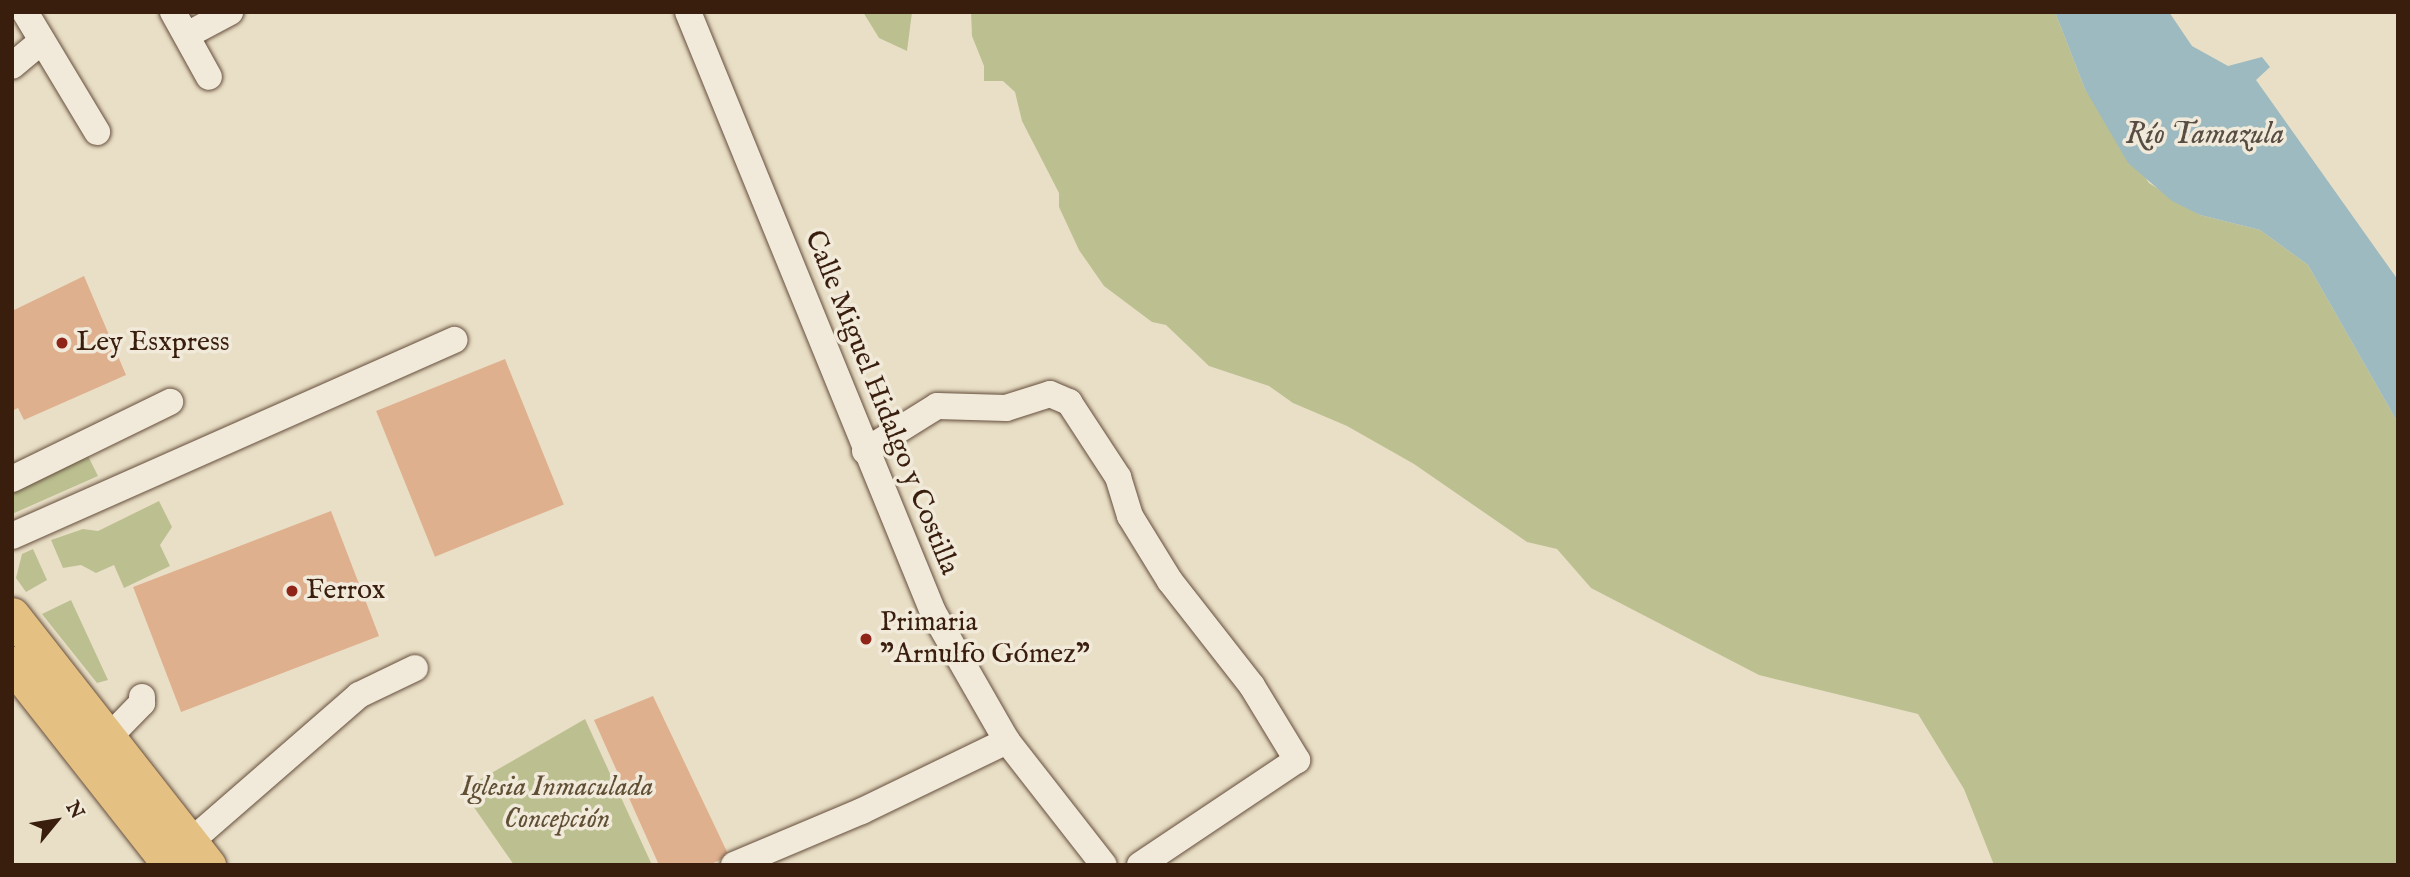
<!DOCTYPE html>
<meta charset="utf-8">
<style>
body{margin:0}
#map{position:relative;width:2410px;height:877px;overflow:hidden;background:#e9dfc6;font-family:"IM FELL English",serif}
div>[style]{position:absolute}
[style*='--x']{left:calc(var(--x)*1px);top:calc(var(--y)*1px);width:calc(var(--w)*1px);rotate:calc(var(--a)*1deg)}
.green>*{inset:0;background:#bcc091}
.water>*{inset:0;background:#9cbabf}
.building>*{inset:0;background:#dfb08e;transform-origin:0 0}
.roads{filter:drop-shadow(0 0 2px #654e3c) drop-shadow(0 0 2px #654e3c)}
.minor>*{height:26px;margin:-13px;padding:0 13px;transform-origin:13px;border-radius:13px;background:#f1eada}
.major>*{height:35px;margin:-17.5px;padding:0 17.5px;transform-origin:17.5px;border-radius:17.5px;background:#e4c083}
.dots>*{width:19px;height:19px;translate:-50% -50%;box-sizing:border-box;border:4px solid #f1eada;border-radius:50%}
span{translate:-50% -50%;white-space:nowrap;text-align:center;line-height:1.15;-webkit-text-stroke:7px #f1eada;paint-order:stroke}
.poi-label{font-size:28px;color:#391e0e}
.left{translate:0 -50%;text-align:left}
.street-label{font-size:28px;color:#391e0e}
.park-label{font-size:28px;color:#604f35;font-style:italic}
.water-label{font-size:30px;color:#574d43;font-style:italic}
.frame{position:absolute;inset:0;border:14px solid #391e0e;pointer-events:none}
.north{position:absolute;left:21px;top:786px;width:70px;height:70px;-webkit-text-stroke:5px #f1eada;paint-order:stroke;rotate:60deg;font-size:19px;font-weight:700;line-height:28px;text-align:center;color:#391e0e}
.north::after{content:'';display:block;margin:auto;width:24px;height:32px;background:#391e0e;clip-path:polygon(50% 0,100% 100%,50% 72%,0 100%)}
</style>
<div id="map">
<div class="green">
<i style="clip-path:polygon(863px 12px,912px 12px,907px 51px,879px 38px)"></i>
<i style="clip-path:polygon(971px 12px,2055px 12px,2085px 89px,2149px 183px,2200px 215px,2260px 230px,2308px 265px,2398px 423px,2398px 865px,1994px 865px,1964px 789px,1918px 714px,1759px 675px,1591px 588px,1557px 549px,1527px 542px,1414px 464px,1347px 426px,1293px 403px,1269px 386px,1209px 366px,1166px 325px,1152px 322px,1104px 286px,1079px 250px,1059px 207px,1059px 193px,1022px 121px,1015px 92px,1003px 81px,984px 81px,984px 66px,972px 36px)"></i>
<i style="clip-path:polygon(87px 454px,98px 476px,12px 514px,12px 490px)"></i>
<i style="clip-path:polygon(159px 501px,172px 527px,160px 545px,170px 566px,124px 588px,114px 565px,96px 573px,81px 565px,63px 568px,51px 540px,83px 529px,98px 531px)"></i>
<i style="clip-path:polygon(33px 549px,47px 580px,26px 592px,16px 578px,22px 554px)"></i>
<i style="clip-path:polygon(71px 600px,108px 680px,97px 683px,42px 614px)"></i>
<i style="clip-path:polygon(585px 719px,652px 865px,514px 865px,462px 790px)"></i>
</div>
<div class="water">
<i style="clip-path:polygon(2055px 12px,2169px 12px,2192px 46px,2228px 66px,2262px 57px,2270px 67px,2256px 80px,2398px 280px,2398px 423px,2308px 265px,2260px 230px,2200px 215px,2172px 201px,2128px 163px,2085px 89px)"></i>
</div>
<div class="building">
<i style="clip-path:polygon(84px 276px,126px 375px,24px 420px,18px 408px,12px 411px,12px 311px)"></i>
<i style="left:505px;top:359px;width:157px;height:139px;rotate:68deg"></i>
<i style="left:331px;top:511px;width:134px;height:212px;rotate:69deg"></i>
<i style="clip-path:polygon(653px 696px,729px 856px,709px 865px,659px 865px,594px 720px)"></i>
</div>
<div class="roads">
<div class="minor">
<i style="--x:25;--y:12;--w:140;--a:59"></i>
<i style="--x:173;--y:12;--w:74;--a:61"></i>
<i style="--x:688;--y:12;--w:648;--a:67.79"></i>
<i style="--x:933;--y:612;--w:149;--a:60.2"></i>
<i style="--x:1007;--y:741;--w:157;--a:52"></i>
<i style="--x:187;--y:35;--w:49;--a:-28.1"></i>
<i style="--x:12;--y:66;--w:39;--a:-40"></i>
<i style="--x:865;--y:451;--w:85;--a:-32"></i>
<i style="--x:937;--y:406;--w:69;--a:1.7"></i>
<i style="--x:1006;--y:408;--w:46;--a:-17.7"></i>
<i style="--x:1050;--y:394;--w:21;--a:23"></i>
<i style="--x:1069;--y:402;--w:90;--a:56.8"></i>
<i style="--x:1118;--y:477;--w:41;--a:72.9"></i>
<i style="--x:1130;--y:516;--w:76;--a:58.4"></i>
<i style="--x:1170;--y:581;--w:133;--a:52"></i>
<i style="--x:1252;--y:686;--w:87;--a:58.7"></i>
<i style="--x:1297;--y:760;--w:189;--a:146.2"></i>
<i style="--x:12;--y:479;--w:176;--a:-26"></i>
<i style="--x:12;--y:536;--w:484;--a:-23.9"></i>
<i style="--x:108;--y:738;--w:49;--a:-45.8"></i>
<i style="--x:142;--y:703;--w:6;--a:-90"></i>
<i style="--x:190;--y:842;--w:224;--a:-41"></i>
<i style="--x:359;--y:695;--w:62;--a:-25.7"></i>
<i style="--x:734;--y:865;--w:139;--a:-22.9"></i>
<i style="--x:862;--y:811;--w:161;--a:-25.8"></i>
</div>
<div class="major">
<i style="--x:12;--y:615;--w:318;--a:51.9"></i>
<i style="--x:12;--y:664;--w:256;--a:51.8"></i>
</div>
</div>
<div class="dots">
<i style="left:62px;top:343px;background:#8f2418"></i>
<i style="left:292px;top:591px;background:#8f2418"></i>
<i style="left:866px;top:639px;background:#8f2418"></i>
</div>
<div class="poi-label">
<span class="left" style="left:76px;top:343px">Ley Esxpress</span>
<span class="left" style="left:306px;top:591px">Ferrox</span>
<span class="left" style="left:880px;top:639px">Primaria<br>"Arnulfo Gómez"</span>
</div>
<div class="street-label">
<span style="left:881px;top:403px;rotate:68deg">Calle Miguel Hidalgo y Costilla</span>
</div>
<div class="park-label">
<span style="left:557px;top:804px">Iglesia Inmaculada<br>Concepción</span>
</div>
<div class="water-label">
<span style="left:2205px;top:135px">Río Tamazula</span>
</div>
<div class="frame"></div>
<div class="north">N</div>
</div>
